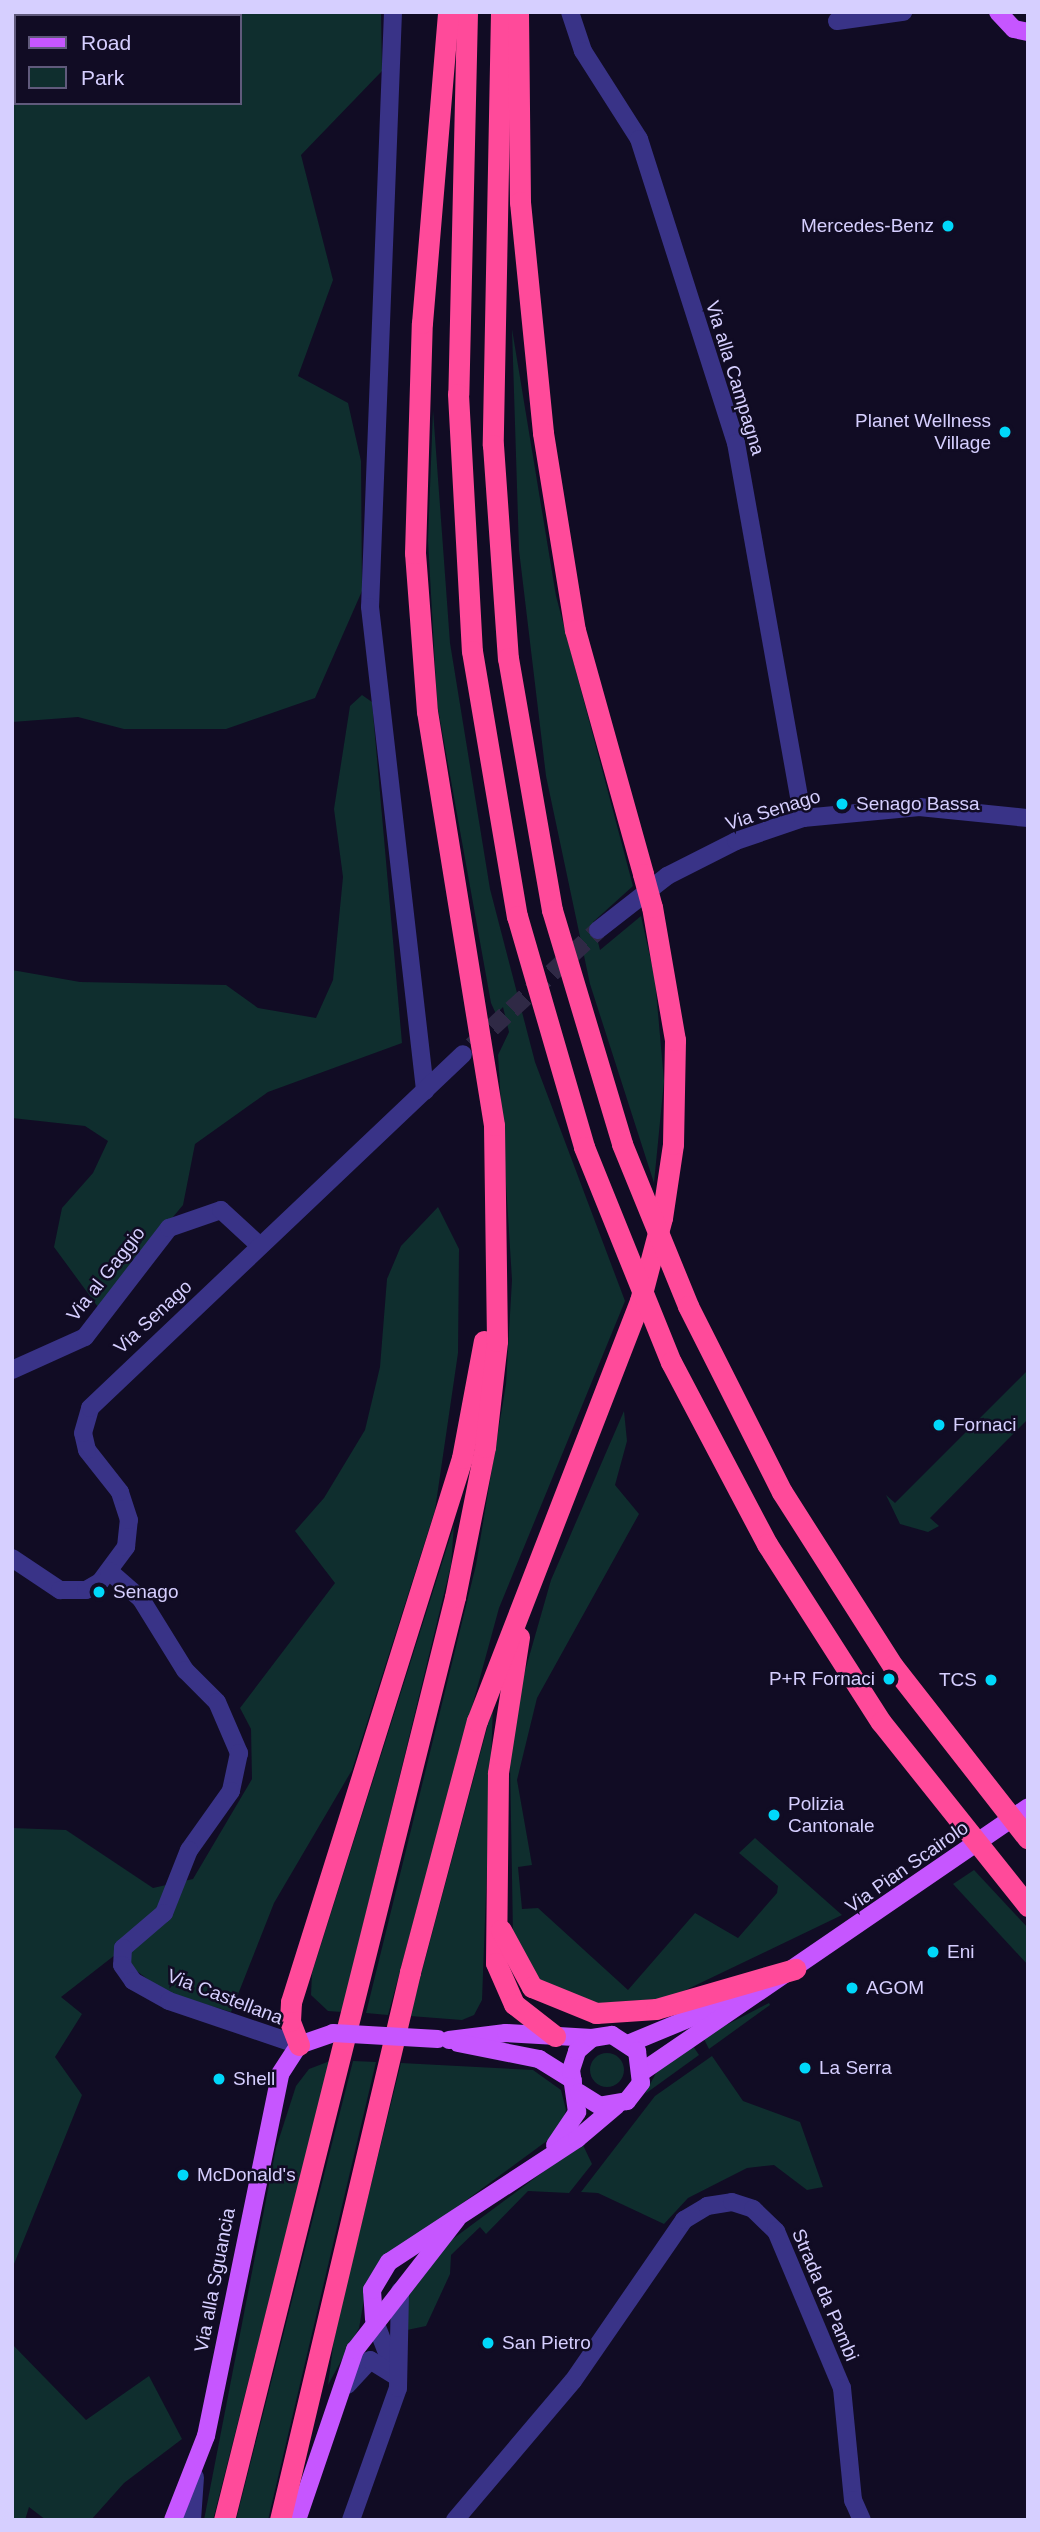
<!DOCTYPE html>
<style>
body{margin:0}
#map{position:relative;width:1040px;height:2532px;overflow:hidden;background:#110c24;font-family:Helvetica,sans-serif}
div>[style]{position:absolute}
[style*='--x']{left:calc(var(--x)*1px);top:calc(var(--y)*1px);width:calc(var(--w)*1px);rotate:calc(var(--a)*1deg)}
.green>*{inset:0;background:#0f2e2e}
.round{border-radius:50%}
.minor-tunnel>*{height:18px;margin-top:-9px;transform-origin:0;background:repeating-linear-gradient(90deg,#2f2945 0 18px,transparent 0 27px)}
.minor>*{height:18px;margin:-9px;padding:0 9px;transform-origin:9px;border-radius:9px;background:#393387}
.major>*{height:18px;margin:-9px;padding:0 9px;transform-origin:9px;border-radius:9px;background:#c656ff}
.highway>*{height:21px;margin:-10.5px;padding:0 10.5px;transform-origin:10.5px;border-radius:10.5px;background:#ff4a9a}
.major-bridge>*{height:18px;margin:-9px;padding:0 9px;transform-origin:9px;border-radius:9px;background:#c656ff}
.highway-bridge>*{height:21px;margin:-10.5px;padding:0 10.5px;transform-origin:10.5px;border-radius:10.5px;background:#ff4a9a}
.dots>*{width:19px;height:19px;translate:-50% -50%;box-sizing:border-box;border:4px solid #110c24;border-radius:50%}
span{translate:-50% -50%;white-space:nowrap;text-align:center;line-height:1.15;-webkit-text-stroke:5px #110c24;paint-order:stroke}
.poi-label{font-size:19px;color:#d6cfff}
.right{translate:-100% -50%;text-align:right}
.left{translate:0 -50%;text-align:left}
.street-label{font-size:19px;color:#d6cfff}
.frame{position:absolute;inset:0;border:14px solid #d6cfff;pointer-events:none}
.legend{position:absolute;left:14px;top:14px;width:228px;height:91px;box-sizing:border-box;background:#110c24;border:2px solid #605a7c;margin:0;padding:9px 12px;list-style:none;font-size:21px;color:#d6cfff}
.legend li{display:flex;align-items:center;gap:14px;height:35px}
.legend b{width:35px;border:2px solid #605a7c}
</style>
<div id="map">
<div class="green">
<i style="clip-path:polygon(evenodd,12px 12px,381px 12px,382px 71px,301px 155px,333px 280px,298px 376px,348px 403px,361px 461px,362px 591px,315px 698px,226px 729px,124px 729px,78px 717px,12px 722px,12px 12px,16px 16px,240px 16px,240px 103px,16px 103px,16px 16px)"></i>
<i style="clip-path:polygon(512px 329px,556px 596px,633px 886px,593px 922px,600px 950px,641px 916px,655px 979px,664px 1081px,654px 1183px,590px 984px,546px 776px,519px 550px)"></i>
<i style="clip-path:polygon(433px 410px,450px 643px,490px 889px,535px 1062px,625px 1301px,499px 1608px,388px 2015px,366px 2013px,476px 1565px,506px 1384px,512px 1280px,498px 1055px,509px 1032px,503px 1007px,496px 1014px,491px 1003px,437px 703px,428px 540px)"></i>
<i style="clip-path:polygon(362px 695px,372px 702px,402px 1043px,268px 1092px,195px 1144px,183px 1205px,98px 1307px,54px 1247px,62px 1208px,93px 1173px,108px 1141px,85px 1126px,12px 1118px,12px 970px,80px 982px,226px 985px,258px 1008px,316px 1018px,333px 980px,343px 877px,334px 809px,350px 706px)"></i>
<i style="clip-path:polygon(438px 1207px,459px 1249px,458px 1353px,435px 1510px,352px 1770px,274px 1903px,231px 2012px,165px 1992px,115px 1955px,61px 1997px,82px 2014px,55px 2057px,82px 2095px,12px 2269px,12px 1828px,66px 1830px,153px 1888px,193px 1879px,252px 1779px,251px 1729px,240px 1708px,335px 1583px,295px 1531px,324px 1498px,365px 1430px,380px 1367px,387px 1279px,401px 1246px)"></i>
<i style="clip-path:polygon(1028px 1370px,1028px 1419px,930px 1518px,939px 1526px,928px 1532px,900px 1524px,886px 1495px,895px 1503px)"></i>
<i style="clip-path:polygon(624px 1411px,627px 1441px,615px 1485px,639px 1514px,537px 1698px,517px 1780px,532px 1865px,518px 1867px,522px 1909px,538px 1908px,628px 1990px,695px 1913px,738px 1938px,777px 1893px,778px 1886px,739px 1853px,755px 1838px,842px 1915px,669px 1998px,589px 2004px,541px 1984px,513px 1935px,510px 1761px,521px 1685px,551px 1580px)"></i>
<i style="clip-path:polygon(454px 1525px,451px 1565px,342px 2012px,328px 2011px,311px 1995px,312px 1973px)"></i>
<i style="clip-path:polygon(493px 1706px,482px 2000px,474px 2015px,462px 2020px,410px 2016px)"></i>
<i style="clip-path:polygon(974px 1870px,1028px 1928px,1028px 1965px,953px 1884px)"></i>
<i style="clip-path:polygon(769px 2003px,770px 2005px,709px 2049px,703px 2037px)"></i>
<i style="clip-path:polygon(691px 2043px,699px 2055px,645px 2094px,659px 2067px)"></i>
<i class="round" style="left:590px;top:2053px;width:34px;height:34px"></i>
<i style="clip-path:polygon(712px 2056px,743px 2101px,800px 2122px,823px 2187px,807px 2190px,774px 2165px,747px 2168px,688px 2198px,664px 2224px,598px 2193px,581px 2192px,655px 2096px)"></i>
<i style="clip-path:polygon(330px 2061px,213px 2520px,204px 2520px,276px 2148px,296px 2086px,309px 2069px)"></i>
<i style="clip-path:polygon(353px 2061px,376px 2062px,268px 2520px,236px 2520px)"></i>
<i style="clip-path:polygon(401px 2063px,533px 2070px,561px 2090px,566px 2110px,559px 2132px,377px 2266px,366px 2288px,359px 2328px,328px 2385px,335px 2331px)"></i>
<i style="clip-path:polygon(582px 2143px,592px 2164px,569px 2193px,528px 2191px,486px 2234px,480px 2227px,451px 2255px,450px 2274px,426px 2326px,407px 2330px,408px 2295px,450px 2241px)"></i>
<i style="clip-path:polygon(12px 2344px,86px 2420px,149px 2376px,182px 2439px,124px 2483px,91px 2520px,46px 2520px,29px 2507px,25px 2520px,12px 2520px)"></i>
</div>
<div class="minor-tunnel">
<i style="--x:472;--y:1046;--w:171;--a:-42.6"></i>
</div>
<div class="minor">
<i style="--x:393;--y:12;--w:595;--a:92.21"></i>
<i style="--x:370;--y:607;--w:487;--a:83.5"></i>
<i style="--x:570;--y:12;--w:41;--a:71.6"></i>
<i style="--x:583;--y:51;--w:104;--a:57.5"></i>
<i style="--x:639;--y:139;--w:319;--a:72.3"></i>
<i style="--x:736;--y:443;--w:381;--a:79.9"></i>
<i style="--x:837;--y:21;--w:67;--a:-7.8"></i>
<i style="--x:598;--y:930;--w:88;--a:-38"></i>
<i style="--x:667;--y:876;--w:77;--a:-26.9"></i>
<i style="--x:736;--y:841;--w:71;--a:-18.9"></i>
<i style="--x:803;--y:818;--w:117;--a:-5.4"></i>
<i style="--x:919;--y:807;--w:110;--a:5.8"></i>
<i style="--x:12;--y:1370;--w:80;--a:-24.3"></i>
<i style="--x:85;--y:1337;--w:138;--a:-52.4"></i>
<i style="--x:169;--y:1228;--w:55;--a:-19.1"></i>
<i style="--x:221;--y:1210;--w:53;--a:42.7"></i>
<i style="--x:12;--y:1558;--w:58;--a:33.7"></i>
<i style="--x:60;--y:1590;--w:26;--a:0"></i>
<i style="--x:86;--y:1590;--w:16;--a:-30"></i>
<i style="--x:100;--y:1582;--w:44;--a:-53.4"></i>
<i style="--x:126;--y:1547;--w:27;--a:-84"></i>
<i style="--x:129;--y:1520;--w:29;--a:-108"></i>
<i style="--x:120;--y:1492;--w:53;--a:-128.2"></i>
<i style="--x:87;--y:1450;--w:17;--a:-103"></i>
<i style="--x:83;--y:1433;--w:26;--a:-74"></i>
<i style="--x:90;--y:1408;--w:514;--a:-43.5"></i>
<i style="--x:109;--y:1571;--w:43;--a:41.2"></i>
<i style="--x:141;--y:1599;--w:84;--a:58.2"></i>
<i style="--x:185;--y:1670;--w:45;--a:45"></i>
<i style="--x:217;--y:1702;--w:56;--a:66.7"></i>
<i style="--x:239;--y:1753;--w:39;--a:102"></i>
<i style="--x:231;--y:1791;--w:72;--a:125.4"></i>
<i style="--x:189;--y:1850;--w:68;--a:111.6"></i>
<i style="--x:164;--y:1913;--w:54;--a:139.5"></i>
<i style="--x:123;--y:1948;--w:17;--a:93"></i>
<i style="--x:122;--y:1965;--w:19;--a:55"></i>
<i style="--x:133;--y:1981;--w:41;--a:29.1"></i>
<i style="--x:169;--y:2001;--w:137;--a:18.7"></i>
<i style="--x:374;--y:2319;--w:56;--a:69"></i>
<i style="--x:347;--y:2385;--w:34;--a:-47"></i>
<i style="--x:370;--y:2360;--w:31;--a:32"></i>
<i style="--x:192;--y:2520;--w:43;--a:-86"></i>
<i style="--x:351;--y:2520;--w:140;--a:-70.4"></i>
<i style="--x:398;--y:2388;--w:97;--a:-88.8"></i>
<i style="--x:455;--y:2520;--w:182;--a:-49.7"></i>
<i style="--x:573;--y:2381;--w:196;--a:-55.4"></i>
<i style="--x:684;--y:2220;--w:27;--a:-31"></i>
<i style="--x:707;--y:2206;--w:25;--a:-9"></i>
<i style="--x:732;--y:2202;--w:22;--a:18"></i>
<i style="--x:753;--y:2209;--w:32;--a:44"></i>
<i style="--x:776;--y:2231;--w:170;--a:67.2"></i>
<i style="--x:842;--y:2388;--w:113;--a:84.4"></i>
<i style="--x:853;--y:2500;--w:22;--a:66"></i>
</div>
<div class="major">
<i style="--x:998;--y:12;--w:23;--a:47"></i>
<i style="--x:1014;--y:29;--w:14;--a:12"></i>
<i style="--x:449;--y:2040;--w:57;--a:-7"></i>
<i style="--x:506;--y:2033;--w:86;--a:3.3"></i>
<i style="--x:458;--y:2043;--w:83;--a:11.2"></i>
<i style="--x:539;--y:2059;--w:40;--a:32"></i>
<i style="--x:630;--y:2043;--w:115;--a:-22.5"></i>
<i style="--x:643;--y:2071;--w:467;--a:-34.4"></i>
<i style="--x:555;--y:2145;--w:40;--a:-56"></i>
<i style="--x:577;--y:2112;--w:42;--a:-98.1"></i>
<i style="--x:571;--y:2070;--w:20;--a:-72"></i>
<i style="--x:577;--y:2051;--w:20;--a:-41"></i>
<i style="--x:592;--y:2038;--w:20;--a:-9"></i>
<i style="--x:612;--y:2035;--w:30;--a:33"></i>
<i style="--x:637;--y:2051;--w:32;--a:83"></i>
<i style="--x:641;--y:2083;--w:23;--a:128"></i>
<i style="--x:627;--y:2101;--w:27;--a:170"></i>
<i style="--x:600;--y:2106;--w:25;--a:-148"></i>
<i style="--x:374;--y:2319;--w:29;--a:-94"></i>
<i style="--x:372;--y:2290;--w:33;--a:-59"></i>
<i style="--x:389;--y:2262;--w:225;--a:-33.2"></i>
<i style="--x:577;--y:2139;--w:52;--a:-40.4"></i>
<i style="--x:173;--y:2520;--w:90;--a:-68.6"></i>
<i style="--x:206;--y:2436;--w:369;--a:-78.4"></i>
<i style="--x:280;--y:2074;--w:35;--a:-57"></i>
<i style="--x:299;--y:2045;--w:36;--a:-19"></i>
<i style="--x:297;--y:2520;--w:180;--a:-71.2"></i>
<i style="--x:355;--y:2350;--w:166;--a:-52.1"></i>
</div>
<div class="highway">
<i style="--x:467;--y:12;--w:382;--a:91.3"></i>
<i style="--x:458;--y:394;--w:257;--a:86.9"></i>
<i style="--x:472;--y:651;--w:269;--a:80.4"></i>
<i style="--x:517;--y:916;--w:241;--a:73.8"></i>
<i style="--x:501;--y:12;--w:433;--a:91.1"></i>
<i style="--x:493;--y:445;--w:214;--a:86"></i>
<i style="--x:508;--y:658;--w:256;--a:80.1"></i>
<i style="--x:552;--y:910;--w:244;--a:73.3"></i>
<i style="--x:518;--y:12;--w:190;--a:89.4"></i>
<i style="--x:520;--y:202;--w:232;--a:84.3"></i>
<i style="--x:543;--y:433;--w:200;--a:80.8"></i>
<i style="--x:575;--y:630;--w:253;--a:74.4"></i>
<i style="--x:519;--y:1637;--w:138;--a:98.8"></i>
<i style="--x:498;--y:1773;--w:190;--a:90.6"></i>
<i style="--x:496;--y:1963;--w:45;--a:66.3"></i>
<i style="--x:514;--y:2004;--w:52;--a:38"></i>
<i style="--x:501;--y:1930;--w:65;--a:61.5"></i>
<i style="--x:532;--y:1987;--w:69;--a:22.1"></i>
<i style="--x:596;--y:2013;--w:60;--a:-3.8"></i>
<i style="--x:656;--y:2009;--w:145;--a:-16.1"></i>
<i style="--x:299;--y:2045;--w:26;--a:-111"></i>
<i style="--x:290;--y:2021;--w:19;--a:-87"></i>
<i style="--x:291;--y:2002;--w:570;--a:-72.55"></i>
<i style="--x:462;--y:1458;--w:119;--a:-79.4"></i>
<i style="--x:224;--y:2520;--w:951;--a:-75.95"></i>
<i style="--x:455;--y:1597;--w:153;--a:-78.7"></i>
<i style="--x:485;--y:1447;--w:107;--a:-83.5"></i>
<i style="--x:497;--y:1341;--w:216;--a:-90.8"></i>
<i style="--x:494;--y:1125;--w:418;--a:-99.2"></i>
<i style="--x:427;--y:712;--w:159;--a:-94.3"></i>
<i style="--x:415;--y:553;--w:230;--a:-88.3"></i>
<i style="--x:422;--y:323;--w:312;--a:-85.2"></i>
<i style="--x:280;--y:2520;--w:563;--a:-76.65"></i>
<i style="--x:410;--y:1972;--w:260;--a:-75.1"></i>
<i style="--x:477;--y:1721;--w:451;--a:-68.8"></i>
<i style="--x:640;--y:1301;--w:86;--a:-75.2"></i>
<i style="--x:662;--y:1218;--w:75;--a:-81.5"></i>
<i style="--x:673;--y:1144;--w:104;--a:-88.9"></i>
<i style="--x:675;--y:1040;--w:135;--a:-99.8"></i>
</div>
<div class="major-bridge">
<i style="--x:333;--y:2033;--w:105;--a:3.3"></i>
</div>
<div class="highway-bridge">
<i style="--x:643;--y:874;--w:34;--a:75"></i>
<i style="--x:622;--y:1144;--w:175;--a:67.8"></i>
<i style="--x:688;--y:1306;--w:208;--a:63.2"></i>
<i style="--x:782;--y:1492;--w:206;--a:57.5"></i>
<i style="--x:893;--y:1666;--w:219;--a:52"></i>
<i style="--x:584;--y:1147;--w:232;--a:68"></i>
<i style="--x:671;--y:1362;--w:206;--a:62.2"></i>
<i style="--x:767;--y:1544;--w:211;--a:57.4"></i>
<i style="--x:881;--y:1722;--w:236;--a:51.4"></i>
</div>
<div class="dots">
<i style="left:948px;top:226px;background:#00d8fa"></i>
<i style="left:1005px;top:432px;background:#00d8fa"></i>
<i style="left:842px;top:804px;background:#00d8fa"></i>
<i style="left:939px;top:1425px;background:#00d8fa"></i>
<i style="left:99px;top:1592px;background:#00d8fa"></i>
<i style="left:889px;top:1679px;background:#00d8fa"></i>
<i style="left:991px;top:1680px;background:#00d8fa"></i>
<i style="left:774px;top:1815px;background:#00d8fa"></i>
<i style="left:933px;top:1952px;background:#00d8fa"></i>
<i style="left:852px;top:1988px;background:#00d8fa"></i>
<i style="left:805px;top:2068px;background:#00d8fa"></i>
<i style="left:219px;top:2079px;background:#00d8fa"></i>
<i style="left:183px;top:2175px;background:#00d8fa"></i>
<i style="left:488px;top:2343px;background:#00d8fa"></i>
</div>
<div class="poi-label">
<span class="right" style="left:934px;top:226px">Mercedes-Benz</span>
<span class="right" style="left:991px;top:432px">Planet Wellness<br>Village</span>
<span class="left" style="left:856px;top:804px">Senago Bassa</span>
<span class="left" style="left:953px;top:1425px">Fornaci</span>
<span class="left" style="left:113px;top:1592px">Senago</span>
<span class="right" style="left:875px;top:1679px">P+R Fornaci</span>
<span class="right" style="left:977px;top:1680px">TCS</span>
<span class="left" style="left:788px;top:1815px">Polizia<br>Cantonale</span>
<span class="left" style="left:947px;top:1952px">Eni</span>
<span class="left" style="left:866px;top:1988px">AGOM</span>
<span class="left" style="left:819px;top:2068px">La Serra</span>
<span class="left" style="left:233px;top:2079px">Shell</span>
<span class="left" style="left:197px;top:2175px">McDonald's</span>
<span class="left" style="left:502px;top:2343px">San Pietro</span>
</div>
<div class="street-label">
<span style="left:735px;top:378px;rotate:73deg">Via alla Campagna</span>
<span style="left:773px;top:810px;rotate:-17deg">Via Senago</span>
<span style="left:106px;top:1274px;rotate:-52deg">Via al Gaggio</span>
<span style="left:153px;top:1317px;rotate:-43deg">Via Senago</span>
<span style="left:907px;top:1867px;rotate:-35deg">Via Pian Scairolo</span>
<span style="left:225px;top:1997px;rotate:21deg">Via Castellana</span>
<span style="left:215px;top:2280px;rotate:-79deg">Via alla Sguancia</span>
<span style="left:825px;top:2295px;rotate:67deg">Strada da Pambi</span>
</div>
<div class="frame"></div>
<ul class="legend">
<li><b style="height:9px;background:#c656ff"></b>Road</li>
<li><b style="height:19px;background:#0f2e2e"></b>Park</li>
</ul>
</div>
